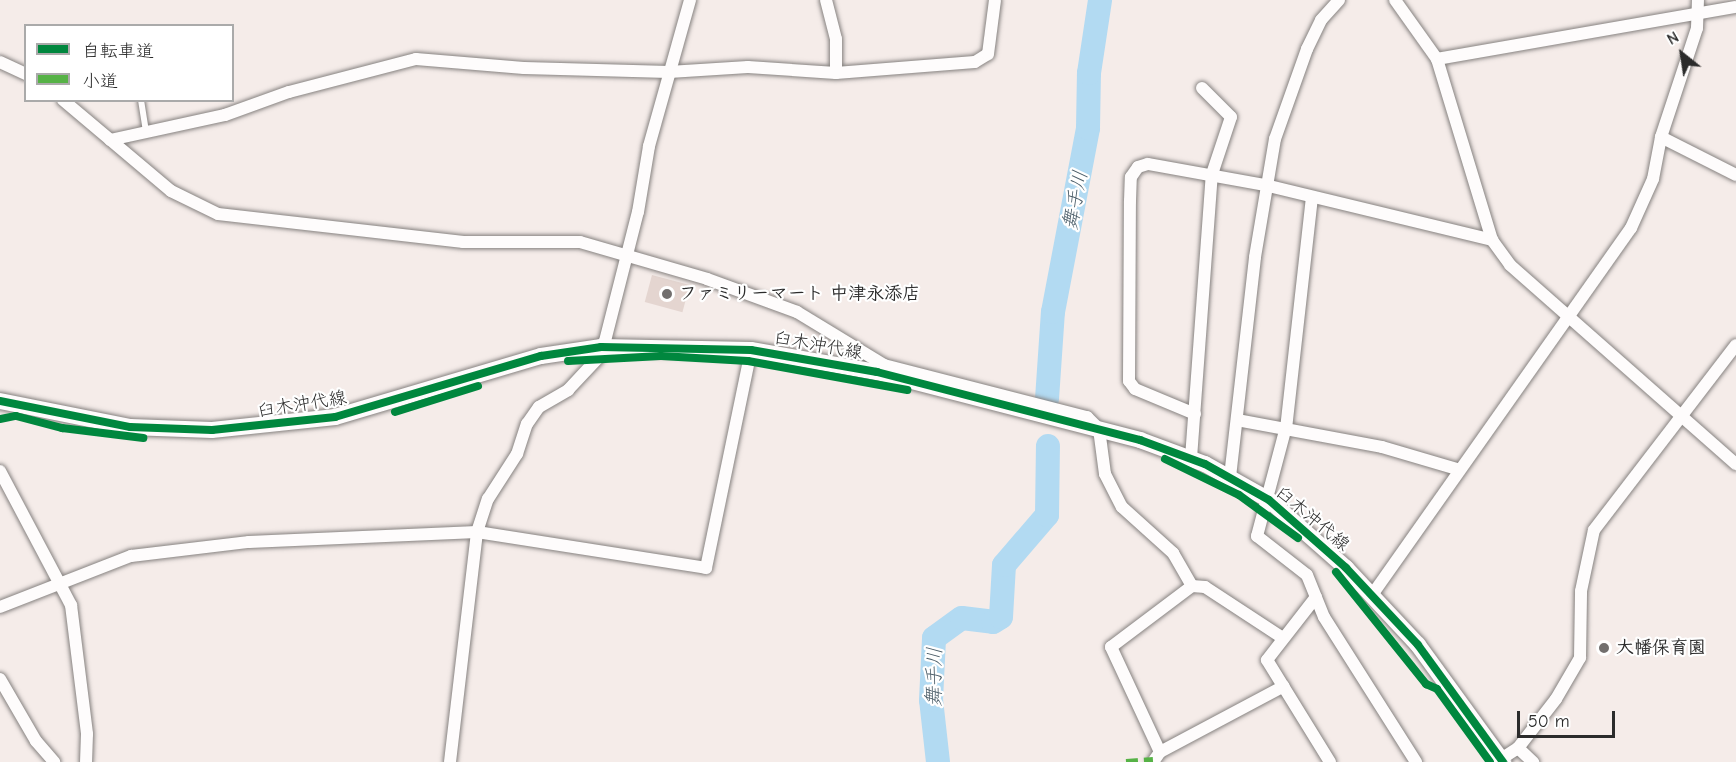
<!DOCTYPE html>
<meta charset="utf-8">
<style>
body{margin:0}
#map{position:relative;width:1736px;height:762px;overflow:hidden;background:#f5ece9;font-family:"Comic Neue","Klee One",sans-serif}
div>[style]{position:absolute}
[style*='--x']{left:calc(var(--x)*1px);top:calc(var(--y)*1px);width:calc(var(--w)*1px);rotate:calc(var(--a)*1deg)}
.river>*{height:24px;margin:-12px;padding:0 12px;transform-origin:12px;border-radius:12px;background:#b2daf2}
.building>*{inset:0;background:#e4d5d0;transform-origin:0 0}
.roads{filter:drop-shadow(0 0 2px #868280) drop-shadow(0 0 2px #868280)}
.service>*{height:6px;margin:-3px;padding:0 3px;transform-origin:3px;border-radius:3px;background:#fefcfc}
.minor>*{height:12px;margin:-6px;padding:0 6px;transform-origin:6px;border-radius:6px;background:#fefcfc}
.secondary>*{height:16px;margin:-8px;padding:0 8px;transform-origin:8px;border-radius:8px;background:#fefcfc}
.quiet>*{height:6px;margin-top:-3px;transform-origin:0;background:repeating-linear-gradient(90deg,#56b246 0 12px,transparent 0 18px)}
.cycleway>*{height:8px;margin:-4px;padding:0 4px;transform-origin:4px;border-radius:4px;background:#00873e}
.dots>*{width:16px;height:16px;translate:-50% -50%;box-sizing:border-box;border:3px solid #fff;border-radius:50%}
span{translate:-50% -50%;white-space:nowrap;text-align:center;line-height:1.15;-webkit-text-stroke:4.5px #fff;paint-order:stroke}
.poi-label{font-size:18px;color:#2b2b2b;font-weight:700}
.left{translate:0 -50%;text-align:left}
.street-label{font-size:18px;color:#2b2b2b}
.water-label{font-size:20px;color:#4b5d68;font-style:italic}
.legend{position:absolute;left:24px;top:24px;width:210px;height:78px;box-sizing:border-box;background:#fff;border:2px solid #aaa;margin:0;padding:8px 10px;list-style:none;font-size:18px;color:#2b2b2b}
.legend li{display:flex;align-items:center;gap:12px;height:30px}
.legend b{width:30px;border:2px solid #aaa}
.north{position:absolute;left:1652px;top:24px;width:60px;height:60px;-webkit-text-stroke:4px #fff;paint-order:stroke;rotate:330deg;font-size:16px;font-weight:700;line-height:24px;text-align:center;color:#2b2b2b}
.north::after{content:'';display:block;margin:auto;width:21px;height:27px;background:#2b2b2b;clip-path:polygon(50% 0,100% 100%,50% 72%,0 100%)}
.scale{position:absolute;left:1517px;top:711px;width:98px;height:27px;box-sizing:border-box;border:3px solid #2b2b2b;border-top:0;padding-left:8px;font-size:18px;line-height:21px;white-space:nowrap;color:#2b2b2b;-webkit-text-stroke:4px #fff;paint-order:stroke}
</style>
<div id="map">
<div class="river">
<i style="--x:1047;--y:399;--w:87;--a:-86.1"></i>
<i style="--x:1053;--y:312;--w:187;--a:-79.2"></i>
<i style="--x:1088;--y:128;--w:55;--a:-89"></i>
<i style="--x:1089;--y:73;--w:74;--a:-81.4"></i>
<i style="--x:938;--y:762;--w:62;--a:-96.4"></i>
<i style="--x:931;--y:700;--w:62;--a:-87.2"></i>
<i style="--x:934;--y:638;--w:34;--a:-36"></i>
<i style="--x:962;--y:618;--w:31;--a:7"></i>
<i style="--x:993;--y:622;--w:9;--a:-32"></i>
<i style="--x:1001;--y:617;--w:52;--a:-86.7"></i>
<i style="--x:1004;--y:565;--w:66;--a:-49.3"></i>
<i style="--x:1047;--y:515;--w:69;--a:-89.2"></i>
</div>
<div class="building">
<i style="left:652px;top:275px;width:39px;height:28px;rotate:15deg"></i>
</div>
<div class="roads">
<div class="service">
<i style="--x:141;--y:100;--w:31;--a:81"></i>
</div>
<div class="minor">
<i style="--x:826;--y:0;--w:40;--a:75.6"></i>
<i style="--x:836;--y:39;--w:34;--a:90"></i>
<i style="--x:1395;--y:0;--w:72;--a:54.6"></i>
<i style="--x:1437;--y:59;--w:189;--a:73.1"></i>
<i style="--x:1492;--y:240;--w:31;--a:54"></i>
<i style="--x:1510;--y:265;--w:301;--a:41.4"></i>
<i style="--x:1437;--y:59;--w:303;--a:-9.9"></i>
<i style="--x:0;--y:62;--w:29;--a:25"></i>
<i style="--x:63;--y:100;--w:141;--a:40.1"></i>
<i style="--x:171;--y:191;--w:52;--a:26.1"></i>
<i style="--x:218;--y:214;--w:247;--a:6.5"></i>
<i style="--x:463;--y:242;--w:117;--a:0"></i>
<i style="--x:580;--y:242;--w:132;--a:16.2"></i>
<i style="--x:707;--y:279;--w:96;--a:20.1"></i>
<i style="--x:797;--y:312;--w:102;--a:31.3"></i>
<i style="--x:884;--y:365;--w:210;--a:14.4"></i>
<i style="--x:1087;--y:417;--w:17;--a:45"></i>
<i style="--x:1099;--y:429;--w:45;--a:82.4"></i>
<i style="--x:1105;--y:474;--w:37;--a:63"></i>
<i style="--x:1122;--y:507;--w:69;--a:42"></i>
<i style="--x:1173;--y:553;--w:38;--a:60"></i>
<i style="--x:1661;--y:137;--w:84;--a:26.9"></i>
<i style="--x:110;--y:140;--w:118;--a:-12.3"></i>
<i style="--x:225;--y:115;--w:68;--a:-19.8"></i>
<i style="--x:289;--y:92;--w:131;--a:-14.6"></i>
<i style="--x:416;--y:59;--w:108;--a:4.8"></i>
<i style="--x:524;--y:68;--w:145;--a:1.6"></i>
<i style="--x:669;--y:72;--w:79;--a:-3.6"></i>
<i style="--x:748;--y:67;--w:88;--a:3.9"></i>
<i style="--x:836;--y:73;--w:139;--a:-4.5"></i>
<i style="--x:975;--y:62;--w:15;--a:-32"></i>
<i style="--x:988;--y:54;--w:54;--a:-82.6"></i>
<i style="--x:1312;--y:197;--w:231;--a:96.4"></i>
<i style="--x:1286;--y:427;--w:113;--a:104.9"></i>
<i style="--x:1257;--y:536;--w:63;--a:38"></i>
<i style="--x:1307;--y:575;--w:45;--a:68"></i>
<i style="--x:1324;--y:617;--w:172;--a:57.6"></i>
<i style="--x:1195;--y:414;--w:65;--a:-157.4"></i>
<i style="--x:1135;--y:389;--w:10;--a:-127"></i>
<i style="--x:1129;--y:381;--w:180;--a:-89.7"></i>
<i style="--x:1130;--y:201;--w:24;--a:-88"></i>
<i style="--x:1131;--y:177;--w:12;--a:-55"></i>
<i style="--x:1138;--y:167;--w:10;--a:-17"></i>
<i style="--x:1148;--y:164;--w:119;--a:10.2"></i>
<i style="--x:1265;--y:185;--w:234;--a:13.6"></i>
<i style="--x:1237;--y:420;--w:147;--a:10.5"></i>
<i style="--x:1382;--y:447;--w:78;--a:16.3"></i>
<i style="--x:1191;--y:458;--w:285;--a:-85.8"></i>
<i style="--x:1212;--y:174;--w:60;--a:-71.6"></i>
<i style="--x:1231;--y:117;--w:41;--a:-135"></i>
<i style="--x:0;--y:471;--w:152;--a:62.1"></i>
<i style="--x:71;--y:605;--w:130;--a:82.9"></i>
<i style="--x:87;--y:734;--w:28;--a:92"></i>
<i style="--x:1230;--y:477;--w:221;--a:-83.5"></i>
<i style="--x:1255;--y:257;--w:120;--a:-80.4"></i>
<i style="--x:1275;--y:139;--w:96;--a:-70.4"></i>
<i style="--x:1307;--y:49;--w:32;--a:-64"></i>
<i style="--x:1321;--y:20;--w:27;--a:-48"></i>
<i style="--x:1372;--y:595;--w:449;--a:-54.8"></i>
<i style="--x:1631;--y:228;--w:54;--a:-65.8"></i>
<i style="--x:1653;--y:179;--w:43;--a:-79.2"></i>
<i style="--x:1661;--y:137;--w:115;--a:-71.7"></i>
<i style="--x:1697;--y:28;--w:28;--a:-88"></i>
<i style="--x:1316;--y:597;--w:80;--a:127.9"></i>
<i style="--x:1267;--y:660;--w:120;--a:58.3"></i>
<i style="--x:0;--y:607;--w:141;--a:-21.3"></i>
<i style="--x:131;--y:556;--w:119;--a:-6.8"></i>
<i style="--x:249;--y:542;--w:228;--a:-2.5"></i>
<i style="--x:477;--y:532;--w:232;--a:8.9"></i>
<i style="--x:706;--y:568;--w:223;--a:-78.3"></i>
<i style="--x:0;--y:679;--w:72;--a:59.9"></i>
<i style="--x:36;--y:741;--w:28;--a:49"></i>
<i style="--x:1518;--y:748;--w:21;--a:43"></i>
<i style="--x:1160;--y:752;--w:116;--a:-115"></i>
<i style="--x:1111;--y:647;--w:101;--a:-37"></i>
<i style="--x:1192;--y:586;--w:13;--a:4"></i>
<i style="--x:1205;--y:587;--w:93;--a:33.2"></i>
<i style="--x:1501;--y:759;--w:20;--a:-33"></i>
<i style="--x:1518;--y:748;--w:62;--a:-52.2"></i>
<i style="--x:1556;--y:699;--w:48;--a:-59.7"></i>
<i style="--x:1580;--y:658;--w:67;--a:-89.1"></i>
<i style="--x:1581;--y:591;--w:62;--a:-78"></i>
<i style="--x:1594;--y:530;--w:233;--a:-52.5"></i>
<i style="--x:450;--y:762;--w:232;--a:-83.3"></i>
<i style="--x:477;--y:532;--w:35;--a:-72"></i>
<i style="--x:488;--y:499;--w:54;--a:-57.2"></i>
<i style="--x:517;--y:454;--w:32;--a:-72"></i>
<i style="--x:527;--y:424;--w:21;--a:-55"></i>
<i style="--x:539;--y:407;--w:34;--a:-30"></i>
<i style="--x:568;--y:390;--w:42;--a:-46.9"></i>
<i style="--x:597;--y:359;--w:20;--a:-66"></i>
<i style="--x:605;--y:341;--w:133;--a:-75.7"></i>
<i style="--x:638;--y:212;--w:67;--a:-80.5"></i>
<i style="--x:649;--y:146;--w:152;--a:-74.3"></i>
<i style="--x:1153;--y:762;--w:12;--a:-55"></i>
<i style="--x:1160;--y:752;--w:140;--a:-28"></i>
</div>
<div class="secondary">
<i style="--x:0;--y:401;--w:133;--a:11.3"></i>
<i style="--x:130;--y:427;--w:82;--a:2.1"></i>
<i style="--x:212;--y:430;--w:124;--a:-6"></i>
<i style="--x:335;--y:417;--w:215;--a:-16.5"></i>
<i style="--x:541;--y:356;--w:61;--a:-8.5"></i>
<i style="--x:601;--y:347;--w:150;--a:1.1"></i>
<i style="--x:751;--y:350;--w:128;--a:9.9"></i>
<i style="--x:877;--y:372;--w:272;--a:14.5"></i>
<i style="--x:1140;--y:440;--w:69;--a:20.3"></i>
<i style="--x:1205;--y:464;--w:73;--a:29.4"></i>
<i style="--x:1269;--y:500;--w:103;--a:41.4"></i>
<i style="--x:1346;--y:568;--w:105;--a:46.9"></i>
<i style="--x:1418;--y:645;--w:145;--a:54"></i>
</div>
</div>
<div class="quiet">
<i style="--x:1126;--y:762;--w:27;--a:-4"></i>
</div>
<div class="cycleway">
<i style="--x:568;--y:361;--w:93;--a:-3.1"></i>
<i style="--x:661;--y:356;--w:87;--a:3.3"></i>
<i style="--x:748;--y:361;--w:162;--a:10.3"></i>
<i style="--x:0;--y:401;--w:133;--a:11.3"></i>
<i style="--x:130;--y:427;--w:82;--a:2.1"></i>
<i style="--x:212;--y:430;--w:124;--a:-6"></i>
<i style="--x:335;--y:417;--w:215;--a:-16.5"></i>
<i style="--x:541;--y:356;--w:61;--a:-8.5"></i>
<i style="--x:601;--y:347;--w:150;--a:1.1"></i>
<i style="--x:751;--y:350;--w:128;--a:9.9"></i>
<i style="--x:877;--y:372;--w:272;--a:14.5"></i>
<i style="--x:1140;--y:440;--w:69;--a:20.3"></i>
<i style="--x:1205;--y:464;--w:73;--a:29.4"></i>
<i style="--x:1269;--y:500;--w:103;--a:41.4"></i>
<i style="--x:1346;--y:568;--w:105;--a:46.9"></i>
<i style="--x:1418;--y:645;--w:145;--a:54"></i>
<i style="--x:395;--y:412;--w:87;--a:-17.4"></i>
<i style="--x:0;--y:419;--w:16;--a:-11"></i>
<i style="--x:16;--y:416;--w:48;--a:14.6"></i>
<i style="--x:62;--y:428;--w:82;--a:7"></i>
<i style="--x:1165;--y:459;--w:82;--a:25.9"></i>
<i style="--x:1239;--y:495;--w:73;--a:36.1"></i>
<i style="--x:1336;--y:572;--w:144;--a:51.2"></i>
<i style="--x:1426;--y:684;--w:12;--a:24"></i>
<i style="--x:1437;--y:689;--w:90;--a:54"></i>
</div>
<div class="dots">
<i style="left:667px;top:294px;background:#726f6e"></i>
<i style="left:1604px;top:648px;background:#726f6e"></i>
</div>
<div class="poi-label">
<span class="left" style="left:679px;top:294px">ファミリーマート 中津永添店</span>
<span class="left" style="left:1616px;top:648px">大幡保育園</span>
</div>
<div class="street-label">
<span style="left:818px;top:346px;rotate:10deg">臼木沖代線</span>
<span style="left:302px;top:405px;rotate:-9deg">臼木沖代線</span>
<span style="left:1312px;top:519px;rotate:40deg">臼木沖代線</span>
</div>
<div class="water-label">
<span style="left:1075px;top:200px;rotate:-79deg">舞手川</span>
<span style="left:934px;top:677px;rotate:-89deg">舞手川</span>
</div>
<ul class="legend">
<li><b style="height:8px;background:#00873e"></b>自転車道</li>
<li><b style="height:8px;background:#56b246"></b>小道</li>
</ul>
<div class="north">N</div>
<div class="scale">50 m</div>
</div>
